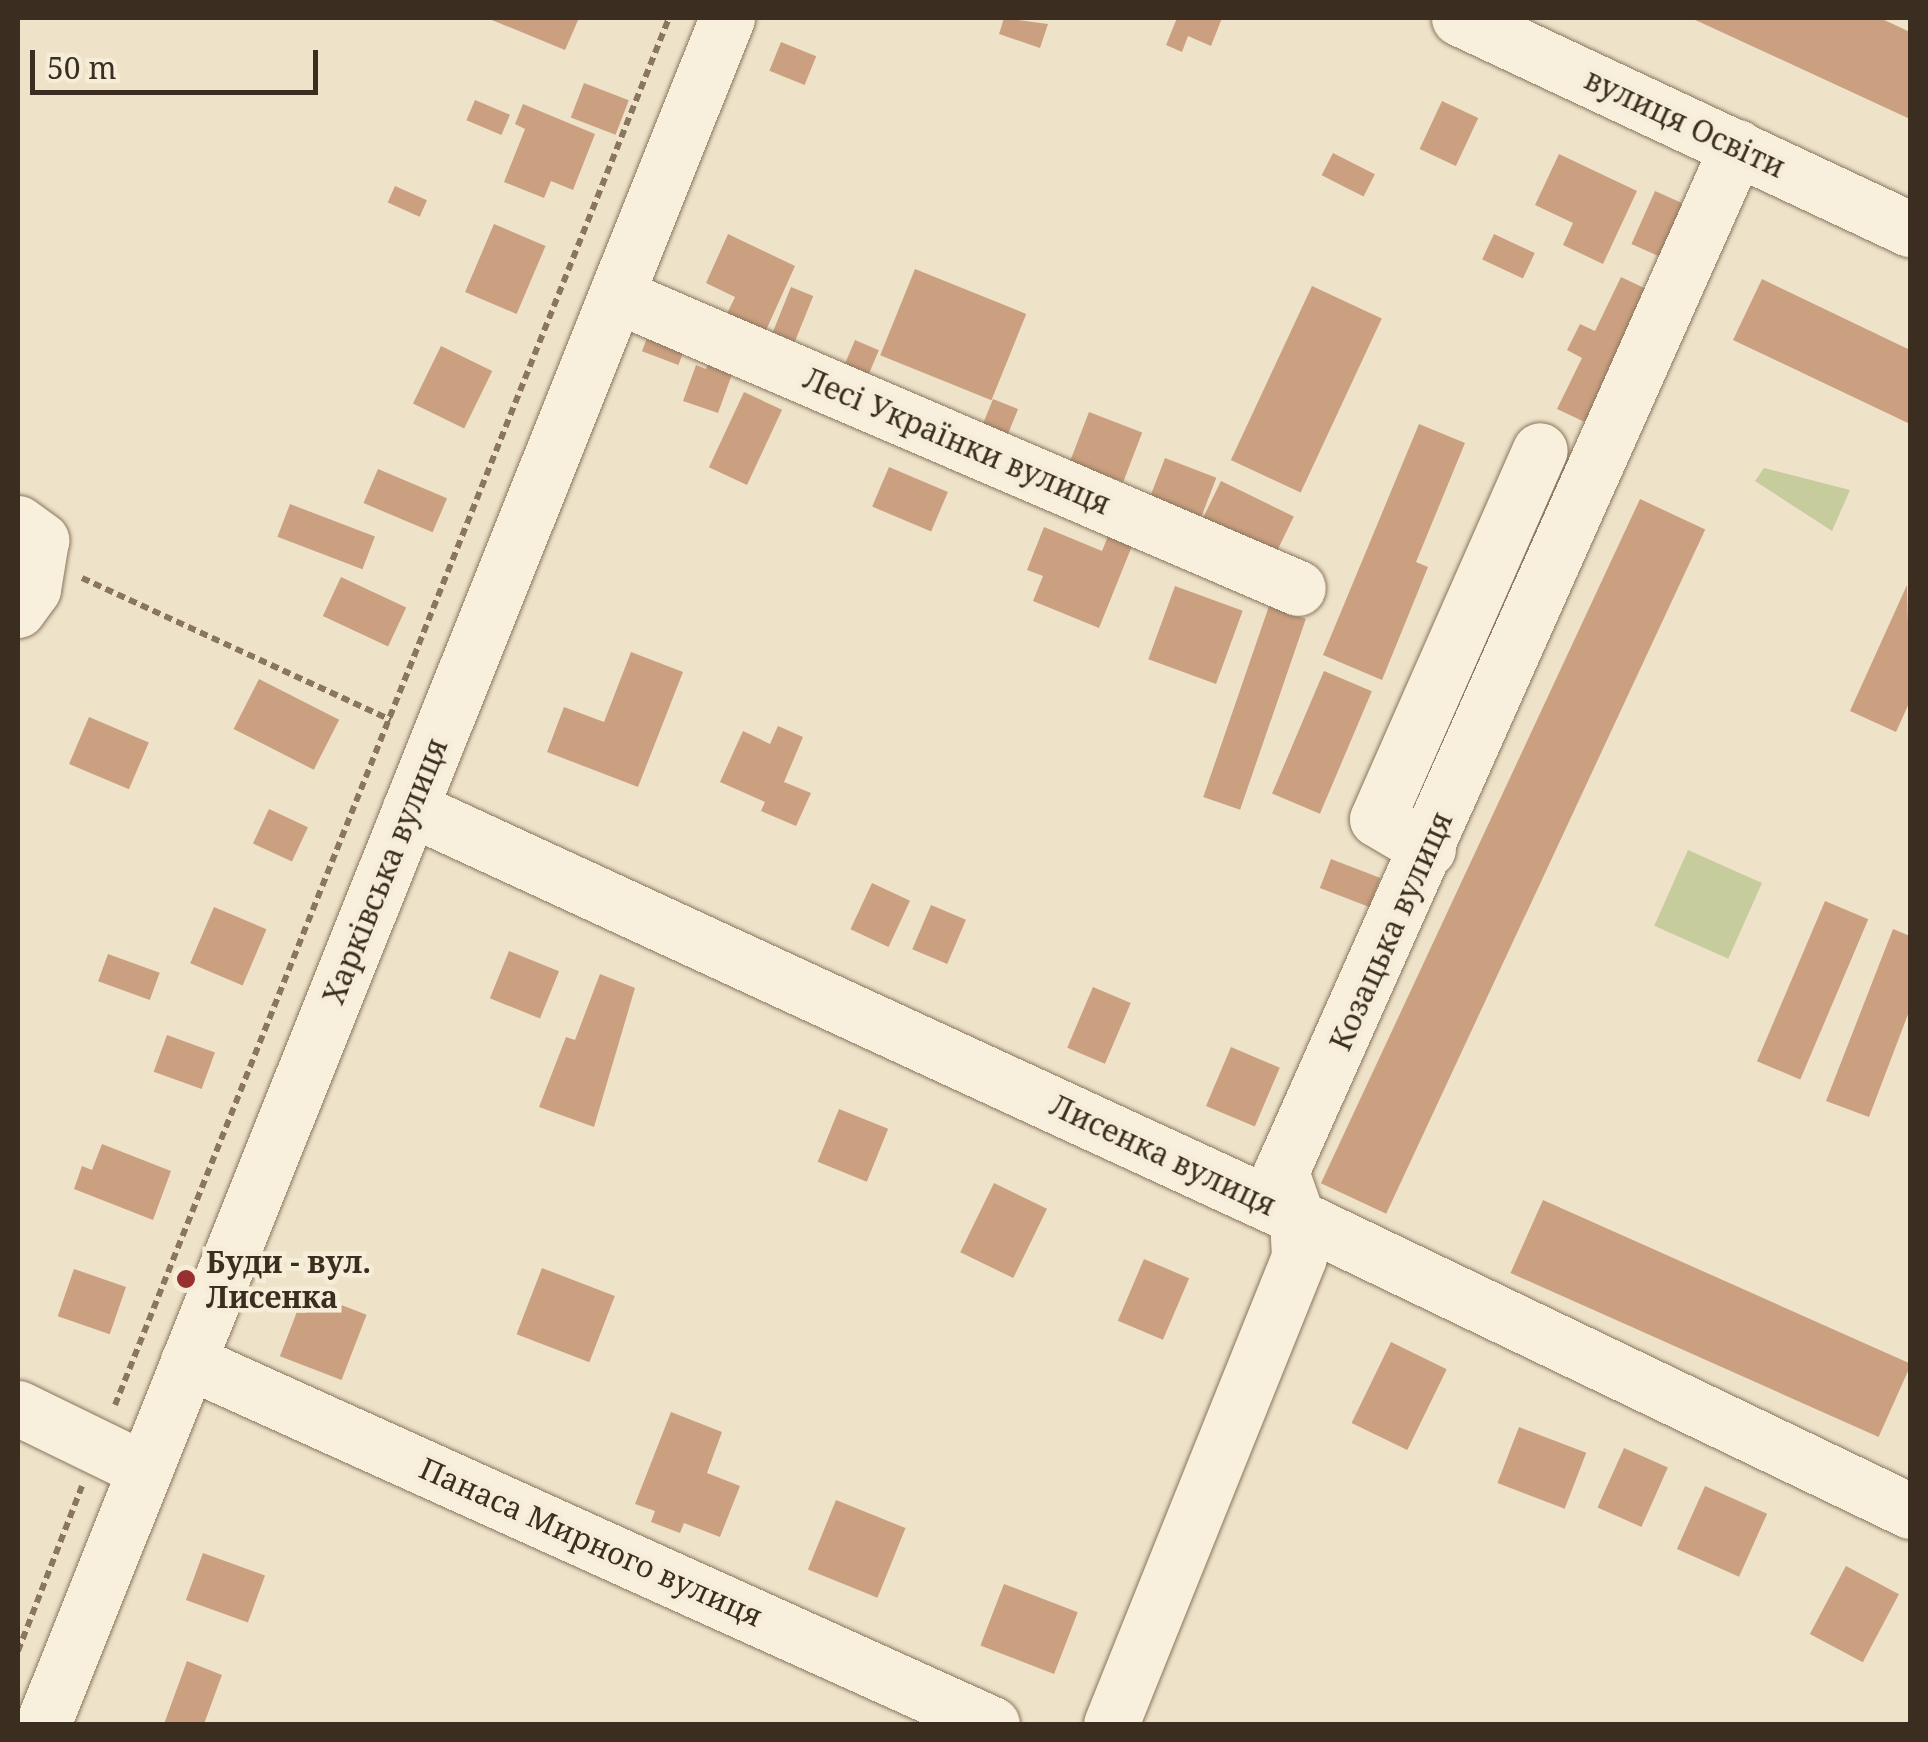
<!DOCTYPE html>
<meta charset="utf-8">
<style>
body{margin:0}
#map{position:relative;width:1928px;height:1742px;overflow:hidden;background:#eee3c9;font-family:"Noto Serif",serif}
div>[style]{position:absolute}
[style*='--x']{left:calc(var(--x)*1px);top:calc(var(--y)*1px);width:calc(var(--w)*1px);rotate:calc(var(--a)*1deg)}
.green>*{inset:0;background:#c6cc9c;transform-origin:0 0}
.building>*{inset:0;background:#cba080;transform-origin:0 0}
.path>*{height:6px;margin-top:-3px;transform-origin:0;background:repeating-linear-gradient(90deg,#8a765e 0 8px,transparent 0 13px)}
.roads{filter:drop-shadow(0 0 2px #8a765e) drop-shadow(0 0 2px #8a765e)}
.minor>*{height:55px;margin:-27.5px;padding:0 27.5px;transform-origin:27.5px;border-radius:27.5px;background:#f8f0dc}
.dots>*{width:28px;height:28px;translate:-50% -50%;box-sizing:border-box;border:5px solid #f5edd8;border-radius:50%}
span{translate:-50% -50%;white-space:nowrap;text-align:center;line-height:1.15;-webkit-text-stroke:9px #f5edd8;paint-order:stroke}
.street-label{font-size:30px;color:#3b2e21}
.poi-label{font-size:30px;color:#3b2e21;font-weight:700}
.left{translate:0 -50%;text-align:left}
.frame{position:absolute;inset:0;border:20px solid #3b2e21;pointer-events:none}
.scale{position:absolute;left:30px;top:50px;width:288px;height:45px;box-sizing:border-box;border:5px solid #3b2e21;border-top:0;padding-left:12px;font-size:30px;line-height:35px;white-space:nowrap;color:#3b2e21;-webkit-text-stroke:8px #f5edd8;paint-order:stroke}
</style>
<div id="map">
<div class="green">
<i style="clip-path:polygon(1764px 468px,1850px 490px,1832px 531px,1755px 481px)"></i>
<i style="left:1688px;top:850px;width:81px;height:83px;rotate:24deg"></i>
</div>
<div class="building">
<i style="clip-path:polygon(487px 18px,579px 18px,565px 50px)"></i>
<i style="clip-path:polygon(1004px 18px,1048px 24px,1040px 48px,999px 34px)"></i>
<i style="clip-path:polygon(1177px 18px,1222px 18px,1211px 46px,1188px 36px,1182px 52px,1166px 45px)"></i>
<i style="clip-path:polygon(1691px 18px,1880px 18px,1910px 32px,1910px 119px)"></i>
<i style="left:781px;top:42px;width:38px;height:31px;rotate:22deg"></i>
<i style="left:584px;top:83px;width:48px;height:37px;rotate:21deg"></i>
<i style="left:475px;top:100px;width:38px;height:22px;rotate:23deg"></i>
<i style="left:1442px;top:101px;width:40px;height:53px;rotate:25deg"></i>
<i style="clip-path:polygon(523px 104px,595px 134px,573px 190px,551px 181px,544px 198px,504px 182px,525px 129px,515px 124px)"></i>
<i style="left:1333px;top:153px;width:47px;height:25px;rotate:27deg"></i>
<i style="clip-path:polygon(1559px 154px,1637px 191px,1603px 264px,1563px 245px,1573px 223px,1535px 205px)"></i>
<i style="left:395px;top:186px;width:35px;height:18px;rotate:24deg"></i>
<i style="left:1655px;top:191px;width:35px;height:58px;rotate:24deg"></i>
<i style="left:494px;top:224px;width:56px;height:74px;rotate:23deg"></i>
<i style="clip-path:polygon(728px 234px,795px 266px,763px 337px,724px 320px,735px 297px,706px 283px)"></i>
<i style="left:1494px;top:234px;width:45px;height:28px;rotate:25deg"></i>
<i style="left:915px;top:269px;width:120px;height:93px;rotate:22deg"></i>
<i style="clip-path:polygon(1621px 277px,1661px 296px,1589px 424px,1557px 409px,1582px 358px,1567px 350px,1580px 324px,1595px 331px)"></i>
<i style="clip-path:polygon(1762px 279px,1910px 350px,1910px 424px,1733px 340px)"></i>
<i style="left:1312px;top:286px;width:77px;height:192px;rotate:25deg"></i>
<i style="left:791px;top:287px;width:24px;height:49px;rotate:22deg"></i>
<i style="left:652px;top:325px;width:39px;height:28px;rotate:21deg"></i>
<i style="left:855px;top:340px;width:26px;height:36px;rotate:23deg"></i>
<i style="left:441px;top:346px;width:57px;height:64px;rotate:26deg"></i>
<i style="clip-path:polygon(710px 357px,735px 366px,718px 413px,683px 401px,696px 365px,706px 369px)"></i>
<i style="left:744px;top:392px;width:42px;height:83px;rotate:25deg"></i>
<i style="left:993px;top:399px;width:27px;height:38px;rotate:22deg"></i>
<i style="left:1089px;top:412px;width:57px;height:53px;rotate:21deg"></i>
<i style="clip-path:polygon(1419px 424px,1465px 443px,1416px 562px,1428px 567px,1382px 680px,1323px 655px)"></i>
<i style="left:1165px;top:458px;width:55px;height:50px;rotate:21deg"></i>
<i style="left:889px;top:467px;width:64px;height:43px;rotate:23deg"></i>
<i style="left:378px;top:469px;width:75px;height:37px;rotate:23deg"></i>
<i style="left:1221px;top:481px;width:81px;height:45px;rotate:26deg"></i>
<i style="left:1640px;top:499px;width:72px;height:755px;rotate:25deg"></i>
<i style="left:290px;top:504px;width:91px;height:35px;rotate:21deg"></i>
<i style="clip-path:polygon(1044px 527px,1102px 551px,1110px 531px,1134px 541px,1099px 628px,1033px 601px,1043px 576px,1027px 570px)"></i>
<i style="left:341px;top:577px;width:72px;height:43px;rotate:25deg"></i>
<i style="clip-path:polygon(1907px 585px,1910px 701px,1896px 732px,1850px 711px)"></i>
<i style="left:1175px;top:586px;width:72px;height:78px;rotate:20deg"></i>
<i style="left:1269px;top:606px;width:39px;height:202px;rotate:19deg"></i>
<i style="clip-path:polygon(631px 652px,683px 672px,638px 787px,547px 752px,564px 707px,604px 722px)"></i>
<i style="left:1324px;top:671px;width:52px;height:133px;rotate:23deg"></i>
<i style="left:259px;top:679px;width:90px;height:56px;rotate:27deg"></i>
<i style="left:89px;top:717px;width:65px;height:51px;rotate:23deg"></i>
<i style="clip-path:polygon(778px 726px,803px 737px,784px 782px,811px 793px,796px 826px,761px 811px,765px 802px,720px 782px,743px 731px,770px 744px)"></i>
<i style="left:269px;top:809px;width:43px;height:38px;rotate:25deg"></i>
<i style="left:1331px;top:859px;width:53px;height:31px;rotate:21deg"></i>
<i style="left:872px;top:883px;width:42px;height:51px;rotate:25deg"></i>
<i style="left:1825px;top:901px;width:47px;height:174px;rotate:23deg"></i>
<i style="left:931px;top:905px;width:38px;height:48px;rotate:23deg"></i>
<i style="left:214px;top:907px;width:57px;height:61px;rotate:23deg"></i>
<i style="clip-path:polygon(1893px 929px,1910px 936px,1910px 1009px,1869px 1117px,1826px 1101px)"></i>
<i style="left:509px;top:951px;width:54px;height:51px;rotate:22deg"></i>
<i style="left:108px;top:954px;width:55px;height:29px;rotate:20deg"></i>
<i style="clip-path:polygon(600px 974px,635px 988px,594px 1127px,539px 1107px,566px 1037px,575px 1040px)"></i>
<i style="left:1093px;top:987px;width:41px;height:66px;rotate:23deg"></i>
<i style="left:167px;top:1035px;width:51px;height:39px;rotate:20deg"></i>
<i style="left:1231px;top:1047px;width:53px;height:64px;rotate:23deg"></i>
<i style="left:839px;top:1109px;width:53px;height:57px;rotate:22deg"></i>
<i style="clip-path:polygon(102px 1144px,171px 1171px,153px 1220px,74px 1189px,82px 1166px,92px 1170px)"></i>
<i style="left:994px;top:1183px;width:59px;height:77px;rotate:26deg"></i>
<i style="left:1543px;top:1200px;width:403px;height:80px;rotate:24deg"></i>
<i style="left:1144px;top:1259px;width:49px;height:67px;rotate:23deg"></i>
<i style="left:542px;top:1268px;width:78px;height:71px;rotate:21deg"></i>
<i style="left:74px;top:1269px;width:55px;height:50px;rotate:19deg"></i>
<i style="left:305px;top:1291px;width:66px;height:70px;rotate:21deg"></i>
<i style="left:1391px;top:1342px;width:62px;height:90px;rotate:26deg"></i>
<i style="clip-path:polygon(671px 1412px,722px 1432px,707px 1473px,740px 1486px,720px 1537px,684px 1523px,680px 1533px,651px 1522px,655px 1511px,635px 1504px)"></i>
<i style="left:1519px;top:1427px;width:72px;height:60px;rotate:21deg"></i>
<i style="left:1624px;top:1448px;width:48px;height:65px;rotate:24deg"></i>
<i style="left:1705px;top:1486px;width:68px;height:69px;rotate:24deg"></i>
<i style="left:836px;top:1500px;width:75px;height:75px;rotate:22deg"></i>
<i style="left:203px;top:1553px;width:66px;height:50px;rotate:20deg"></i>
<i style="left:1846px;top:1566px;width:60px;height:77px;rotate:28deg"></i>
<i style="left:1004px;top:1584px;width:79px;height:66px;rotate:21deg"></i>
<i style="clip-path:polygon(187px 1661px,222px 1675px,204px 1724px,164px 1724px)"></i>
</div>
<div class="path">
<i style="--x:82;--y:578;--w:340;--a:24.7"></i>
<i style="--x:115;--y:1405;--w:1494;--a:-68.23"></i>
<i style="--x:18;--y:1651;--w:177;--a:-68.8"></i>
</div>
<div class="roads">
<div class="minor">
<i style="--x:1459;--y:18;--w:498;--a:25.1"></i>
<i style="--x:616;--y:295;--w:742;--a:23.25"></i>
<i style="--x:18;--y:523;--w:29;--a:36"></i>
<i style="--x:41;--y:540;--w:50;--a:99.3"></i>
<i style="--x:33;--y:589;--w:26;--a:126"></i>
<i style="--x:410;--y:808;--w:977;--a:24.75"></i>
<i style="--x:1297;--y:1217;--w:680;--a:25.62"></i>
<i style="--x:1428;--y:849;--w:59;--a:-149.5"></i>
<i style="--x:1377;--y:819;--w:403;--a:-66.2"></i>
<i style="--x:188;--y:1361;--w:882;--a:24.3"></i>
<i style="--x:18;--y:1408;--w:141;--a:26"></i>
<i style="--x:43;--y:1724;--w:1838;--a:-68.15"></i>
<i style="--x:1111;--y:1724;--w:503;--a:-68.07"></i>
<i style="--x:1299;--y:1257;--w:40;--a:-92.9"></i>
<i style="--x:1297;--y:1217;--w:48;--a:-109.6"></i>
<i style="--x:1281;--y:1172;--w:1122;--a:-66.02"></i>
</div>
</div>
<div class="dots">
<i style="left:186px;top:1279px;background:#97302f"></i>
</div>
<div class="street-label">
<span style="left:1685px;top:123px;rotate:25deg">вулиця Освіти</span>
<span style="left:957px;top:441px;rotate:23deg">Лесі Українки вулиця</span>
<span style="left:385px;top:871px;rotate:-68deg">Харківська вулиця</span>
<span style="left:1391px;top:931px;rotate:-66deg">Козацька вулиця</span>
<span style="left:1163px;top:1155px;rotate:25deg">Лисенка вулиця</span>
<span style="left:591px;top:1542px;rotate:24deg">Панаса Мирного вулиця</span>
</div>
<div class="poi-label">
<span class="left" style="left:206px;top:1279px">Буди - вул.<br>Лисенка</span>
</div>
<div class="frame"></div>
<div class="scale">50 m</div>
</div>
